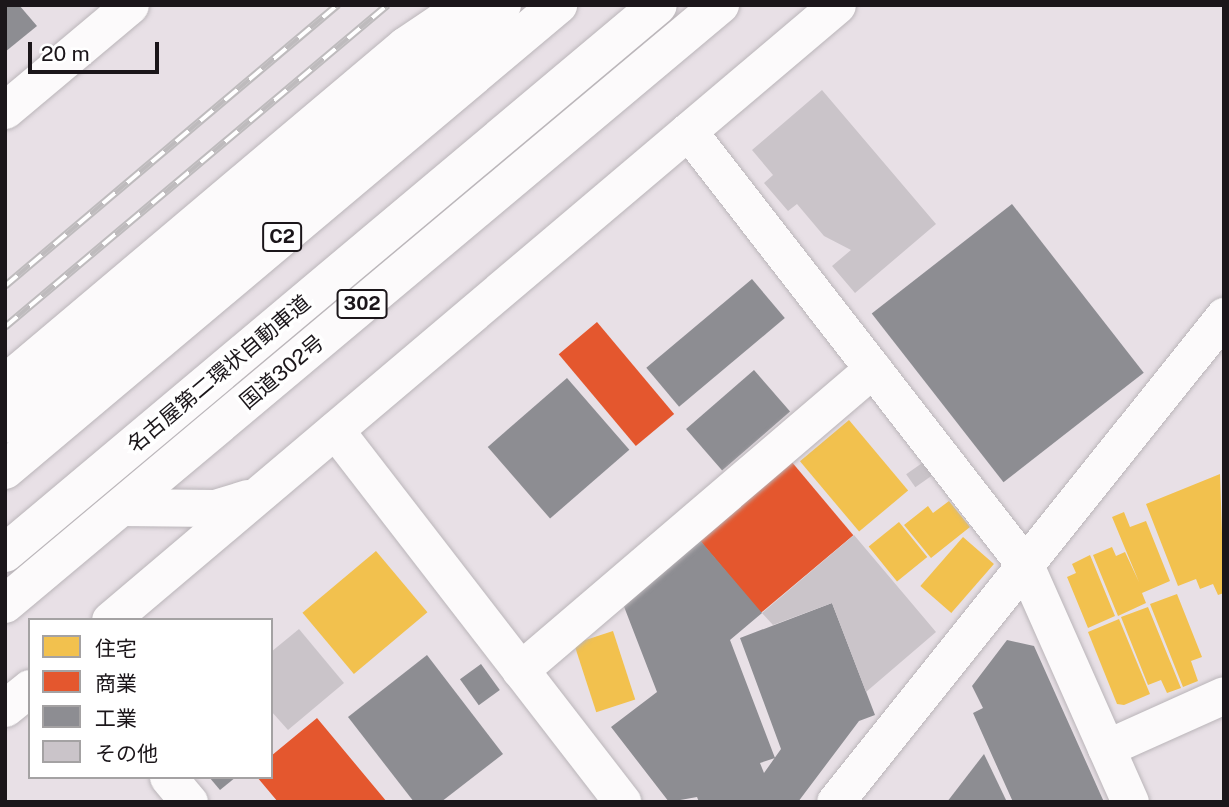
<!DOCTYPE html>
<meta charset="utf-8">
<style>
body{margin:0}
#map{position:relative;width:1229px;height:807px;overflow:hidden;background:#e8e0e6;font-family:"Public Sans","Noto Sans JP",sans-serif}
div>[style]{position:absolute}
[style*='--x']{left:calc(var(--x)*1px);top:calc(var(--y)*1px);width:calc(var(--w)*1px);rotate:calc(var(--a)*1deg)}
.homes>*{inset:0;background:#f2c14e;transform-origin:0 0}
.shops>*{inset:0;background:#e4572e;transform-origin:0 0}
.industry>*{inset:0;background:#8d8d92;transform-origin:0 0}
.building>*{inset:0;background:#cac4c9;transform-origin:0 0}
.roads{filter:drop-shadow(0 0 2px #bab5b9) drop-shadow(0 0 2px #bab5b9)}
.minor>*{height:37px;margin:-18.5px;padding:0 18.5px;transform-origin:18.5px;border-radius:18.5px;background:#fcfafb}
.trunk>*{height:38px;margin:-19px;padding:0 19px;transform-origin:19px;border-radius:19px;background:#fcfafb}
.motorway>*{height:38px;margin:-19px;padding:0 19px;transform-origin:19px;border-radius:19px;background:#fcfafb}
.rail>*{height:8px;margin-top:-4px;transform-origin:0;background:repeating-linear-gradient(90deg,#fff 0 16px,#bebbbd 0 32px);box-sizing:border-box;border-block:2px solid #bebbbd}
span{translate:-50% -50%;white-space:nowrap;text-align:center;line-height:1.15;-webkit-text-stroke:7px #fff;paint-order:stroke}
.shield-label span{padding:2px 5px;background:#fff;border:2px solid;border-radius:5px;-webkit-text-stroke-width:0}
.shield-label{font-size:19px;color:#1b161a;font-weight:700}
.street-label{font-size:21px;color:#1b161a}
.frame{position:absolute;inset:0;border:7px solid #1b161a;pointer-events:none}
.legend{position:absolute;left:28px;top:618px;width:245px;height:161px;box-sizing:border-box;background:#fff;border:2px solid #a4a2a3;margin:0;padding:9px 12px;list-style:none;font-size:21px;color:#1b161a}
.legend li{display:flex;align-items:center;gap:14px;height:35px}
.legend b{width:35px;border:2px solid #a4a2a3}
.scale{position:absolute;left:28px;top:42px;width:131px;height:32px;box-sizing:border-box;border:4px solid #1b161a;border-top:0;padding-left:9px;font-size:21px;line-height:24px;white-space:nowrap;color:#1b161a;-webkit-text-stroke:5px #fff;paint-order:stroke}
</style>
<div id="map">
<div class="homes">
<i style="left:849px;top:420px;width:92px;height:64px;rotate:50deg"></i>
<i style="clip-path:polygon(1220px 474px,1224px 593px,1218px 595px,1213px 584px,1200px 589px,1196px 579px,1178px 586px,1146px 504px)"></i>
<i style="clip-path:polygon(949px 501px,970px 527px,931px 558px,904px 525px,928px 506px,933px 513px)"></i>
<i style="clip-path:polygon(1124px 512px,1130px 527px,1146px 521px,1170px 581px,1142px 593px,1146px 603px,1118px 616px,1093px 555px,1112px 547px,1116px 556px,1125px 552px,1139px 582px,1112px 517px)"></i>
<i style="left:899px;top:522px;width:45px;height:39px;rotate:51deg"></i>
<i style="left:963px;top:537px;width:41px;height:65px;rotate:41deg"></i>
<i style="left:376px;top:551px;width:80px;height:96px;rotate:50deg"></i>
<i style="clip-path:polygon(1090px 555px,1115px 616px,1088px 628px,1067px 577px,1076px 573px,1072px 564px)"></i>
<i style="clip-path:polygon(1177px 594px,1202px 657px,1191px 661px,1198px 681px,1183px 687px,1150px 604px)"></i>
<i style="clip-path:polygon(1148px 607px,1181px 688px,1167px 693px,1161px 680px,1148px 685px,1121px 617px)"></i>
<i style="clip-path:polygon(1119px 619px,1150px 694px,1124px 705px,1117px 704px,1088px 632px)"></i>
<i style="left:613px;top:631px;width:72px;height:41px;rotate:72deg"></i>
</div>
<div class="shops">
<i style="left:597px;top:322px;width:120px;height:50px;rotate:50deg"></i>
<i style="left:791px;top:461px;width:97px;height:121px;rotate:50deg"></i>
<i style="clip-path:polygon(317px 718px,387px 802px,278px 802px,257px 777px,271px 777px,271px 756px)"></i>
</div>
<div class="industry">
<i style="clip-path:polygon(5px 5px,19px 5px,37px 26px,5px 52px)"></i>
<i style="left:1012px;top:204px;width:214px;height:178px;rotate:52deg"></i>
<i style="left:752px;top:279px;width:51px;height:138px;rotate:50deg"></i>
<i style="left:754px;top:370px;width:55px;height:90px;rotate:49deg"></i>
<i style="left:567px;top:378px;width:95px;height:105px;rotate:49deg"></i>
<i style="clip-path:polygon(699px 539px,762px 613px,730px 640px,775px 758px,760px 763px,764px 773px,781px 749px,740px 638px,832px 603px,875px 715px,859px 721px,798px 802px,699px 802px,697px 797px,669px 802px,611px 727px,657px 692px,623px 604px)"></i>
<i style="clip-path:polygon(1007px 640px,1034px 646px,1104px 802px,1013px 802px,973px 713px,983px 708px,972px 686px)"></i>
<i style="clip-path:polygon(427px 655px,503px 754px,441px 802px,414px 802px,348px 717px)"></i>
<i style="left:481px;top:664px;width:32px;height:26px;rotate:54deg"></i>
<i style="clip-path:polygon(984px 754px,1007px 802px,947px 802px)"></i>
<i style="clip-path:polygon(209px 777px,236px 777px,220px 790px)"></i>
</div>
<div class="building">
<i style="clip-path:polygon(822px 90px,936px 224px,855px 293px,832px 266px,851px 250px,824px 236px,797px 204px,788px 211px,764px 183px,773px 175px,752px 150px)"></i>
<i style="left:925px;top:461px;width:16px;height:23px;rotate:55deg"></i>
<i style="clip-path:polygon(854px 535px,936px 632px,866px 692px,832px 603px,773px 625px,762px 613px)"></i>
<i style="clip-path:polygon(299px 629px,344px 683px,288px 730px,271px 711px,271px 652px)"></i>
</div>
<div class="roads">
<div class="minor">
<i style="--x:5;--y:110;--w:163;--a:-40"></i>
<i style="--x:688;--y:131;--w:549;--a:52.17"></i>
<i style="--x:1025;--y:565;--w:259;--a:66.1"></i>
<i style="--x:335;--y:430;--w:470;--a:52.3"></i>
<i style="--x:121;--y:507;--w:94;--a:0.6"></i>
<i style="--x:215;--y:508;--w:34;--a:-17"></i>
<i style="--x:110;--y:620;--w:952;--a:-40.23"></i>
<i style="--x:520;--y:670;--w:464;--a:-40.5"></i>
<i style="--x:5;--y:708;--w:32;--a:-39"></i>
<i style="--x:1106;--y:748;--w:129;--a:-24.2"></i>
<i style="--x:168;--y:777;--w:33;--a:50"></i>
<i style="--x:835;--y:802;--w:623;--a:-51.33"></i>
</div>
<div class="trunk">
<i style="--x:5;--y:424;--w:650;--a:-40.13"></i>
<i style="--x:5;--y:604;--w:933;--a:-39.96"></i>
</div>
<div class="motorway">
<i style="--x:5;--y:384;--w:524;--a:-40.13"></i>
<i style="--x:406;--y:46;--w:73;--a:-33.9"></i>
<i style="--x:5;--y:470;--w:723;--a:-40.06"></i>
<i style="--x:5;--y:553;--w:852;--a:-40"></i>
</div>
</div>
<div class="rail">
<i style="--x:5;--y:286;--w:436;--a:-40.2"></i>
<i style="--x:5;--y:327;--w:500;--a:-40.1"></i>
</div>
<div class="shield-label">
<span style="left:282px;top:237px">C2</span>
<span style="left:362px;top:304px">302</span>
</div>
<div class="street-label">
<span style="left:282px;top:372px;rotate:-40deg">国道302号</span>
<span style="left:219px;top:374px;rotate:-40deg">名古屋第二環状自動車道</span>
</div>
<div class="frame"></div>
<ul class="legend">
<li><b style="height:19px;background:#f2c14e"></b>住宅</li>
<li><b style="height:19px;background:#e4572e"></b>商業</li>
<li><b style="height:19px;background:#8d8d92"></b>工業</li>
<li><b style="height:19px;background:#cac4c9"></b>その他</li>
</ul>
<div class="scale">20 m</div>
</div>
